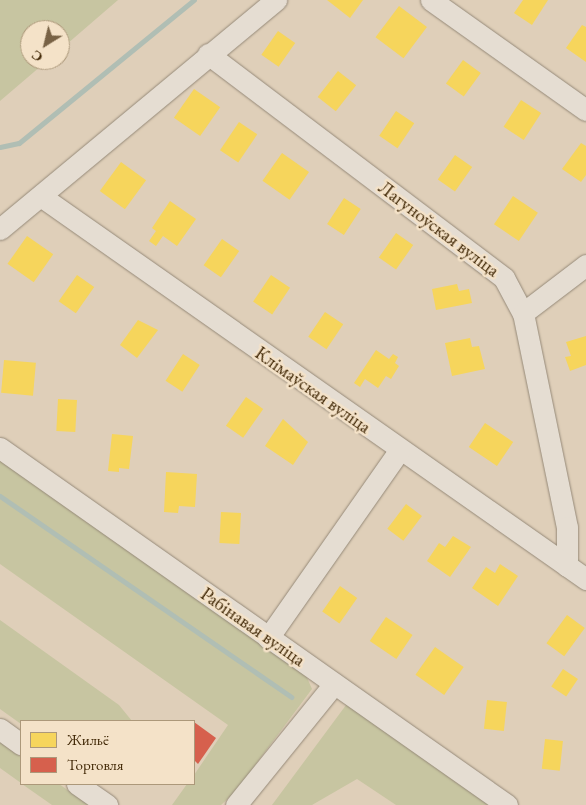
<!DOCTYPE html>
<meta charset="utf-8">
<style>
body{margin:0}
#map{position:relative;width:586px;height:805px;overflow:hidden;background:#dfcfb9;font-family:"EB Garamond",serif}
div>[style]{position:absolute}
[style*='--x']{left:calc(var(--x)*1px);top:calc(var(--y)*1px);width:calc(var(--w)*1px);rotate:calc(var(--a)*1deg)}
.green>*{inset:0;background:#c7c5a1}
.homes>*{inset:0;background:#f6d55c;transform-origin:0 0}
.shops>*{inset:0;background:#d6604d}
.stream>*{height:5px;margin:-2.5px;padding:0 2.5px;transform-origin:2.5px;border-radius:2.5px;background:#b0beb4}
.roads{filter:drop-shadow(0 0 1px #958978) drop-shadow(0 0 1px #958978)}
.minor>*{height:21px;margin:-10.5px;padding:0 10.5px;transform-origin:10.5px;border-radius:10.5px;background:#e5ddd2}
span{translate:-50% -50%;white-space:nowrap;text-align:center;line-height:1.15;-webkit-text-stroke:5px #f4e2c8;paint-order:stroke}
.street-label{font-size:19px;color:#412806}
.legend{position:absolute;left:20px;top:720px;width:175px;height:65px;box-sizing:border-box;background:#f4e2c8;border:1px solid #ac987a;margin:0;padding:6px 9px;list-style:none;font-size:15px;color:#412806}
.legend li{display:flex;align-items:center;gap:10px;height:25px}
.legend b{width:25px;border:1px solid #ac987a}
.north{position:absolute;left:20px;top:20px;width:50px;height:50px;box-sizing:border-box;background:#f4e2c8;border:1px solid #ac987a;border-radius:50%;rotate:216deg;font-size:14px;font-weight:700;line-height:20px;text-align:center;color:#412806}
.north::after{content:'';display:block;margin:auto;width:18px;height:22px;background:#786245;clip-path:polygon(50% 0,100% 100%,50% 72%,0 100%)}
</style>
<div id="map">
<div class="green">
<i style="clip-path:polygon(0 0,118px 0,60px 50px,60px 30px,30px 30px,30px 60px,48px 60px,0 101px)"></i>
<i style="clip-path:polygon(0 459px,305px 673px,312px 689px,235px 792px,221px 805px,172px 805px,187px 784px,194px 784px,194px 775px,228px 725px,0 564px)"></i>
<i style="clip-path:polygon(0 620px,119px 705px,132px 721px,21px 721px,21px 724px,0 709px)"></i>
<i style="clip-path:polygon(352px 697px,507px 805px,396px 805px,357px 779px,312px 805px,272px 805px)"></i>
<i style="clip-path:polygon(0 742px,21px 757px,21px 783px,0 768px)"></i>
<i style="clip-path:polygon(22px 784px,59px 784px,89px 805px,52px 805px)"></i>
</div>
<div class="homes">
<i style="clip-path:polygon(327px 0,363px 0,350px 18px)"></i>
<i style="clip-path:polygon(523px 0,548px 0,532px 25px,514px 13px)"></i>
<i style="left:399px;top:6px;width:35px;height:39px;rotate:37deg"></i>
<i style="clip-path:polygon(582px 25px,586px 27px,586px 62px,566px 48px)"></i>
<i style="left:278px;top:31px;width:21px;height:29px;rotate:35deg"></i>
<i style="left:463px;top:60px;width:22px;height:29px;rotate:36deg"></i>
<i style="left:338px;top:71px;width:23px;height:33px;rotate:38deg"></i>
<i style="left:194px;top:89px;width:32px;height:35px;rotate:35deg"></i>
<i style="left:521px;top:100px;width:24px;height:32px;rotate:33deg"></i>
<i style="left:396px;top:111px;width:22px;height:30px;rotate:34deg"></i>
<i style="left:239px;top:122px;width:22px;height:34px;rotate:34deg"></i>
<i style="clip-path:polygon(581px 143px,586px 146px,586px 175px,581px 182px,562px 169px)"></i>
<i style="left:282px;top:153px;width:33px;height:34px;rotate:35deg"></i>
<i style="left:455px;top:155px;width:21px;height:30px;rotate:35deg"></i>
<i style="left:121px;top:162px;width:31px;height:36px;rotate:36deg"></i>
<i style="left:513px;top:196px;width:30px;height:34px;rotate:34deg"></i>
<i style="left:344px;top:198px;width:20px;height:31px;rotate:33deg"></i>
<i style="clip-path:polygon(170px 201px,196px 219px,177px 246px,163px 236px,156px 246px,149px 241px,156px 231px,152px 228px)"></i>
<i style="left:396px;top:233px;width:21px;height:30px;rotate:35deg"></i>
<i style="left:27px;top:236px;width:32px;height:34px;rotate:35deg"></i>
<i style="left:222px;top:239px;width:21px;height:32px;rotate:35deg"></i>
<i style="left:77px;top:275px;width:21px;height:32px;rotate:35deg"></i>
<i style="left:271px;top:275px;width:23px;height:32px;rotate:34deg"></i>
<i style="clip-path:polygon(457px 284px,459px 291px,469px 289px,472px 303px,436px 310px,432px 289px)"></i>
<i style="left:325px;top:312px;width:22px;height:30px;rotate:34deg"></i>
<i style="clip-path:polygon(138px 320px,158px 330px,137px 358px,120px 345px)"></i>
<i style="clip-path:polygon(586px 336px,586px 365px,570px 371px,565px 357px,571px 356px,566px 342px)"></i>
<i style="clip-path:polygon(470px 338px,472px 347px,479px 346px,485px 369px,452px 376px,445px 343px)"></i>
<i style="clip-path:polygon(376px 350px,389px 359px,393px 354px,398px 357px,395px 363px,399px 366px,391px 379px,386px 376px,378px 388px,365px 379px,360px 387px,354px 383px)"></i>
<i style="left:183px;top:354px;width:20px;height:32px;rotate:33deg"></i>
<i style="left:4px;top:360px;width:32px;height:33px;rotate:5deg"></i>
<i style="left:246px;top:397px;width:21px;height:35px;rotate:35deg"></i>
<i style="left:58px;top:399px;width:19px;height:32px;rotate:3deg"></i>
<i style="clip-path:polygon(283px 419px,308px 442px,293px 465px,265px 446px)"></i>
<i style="left:485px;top:423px;width:34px;height:29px;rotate:34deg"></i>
<i style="clip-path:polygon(112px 434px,133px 436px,129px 469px,119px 468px,119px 472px,108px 471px)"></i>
<i style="clip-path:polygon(166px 472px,197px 474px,195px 507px,179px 506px,178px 513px,164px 512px)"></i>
<i style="left:406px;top:504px;width:20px;height:31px;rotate:37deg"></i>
<i style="left:221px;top:512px;width:20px;height:31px;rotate:3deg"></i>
<i style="clip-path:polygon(453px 536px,471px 547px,450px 577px,427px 561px,439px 543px,445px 547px)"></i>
<i style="clip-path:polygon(500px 564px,518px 576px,498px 606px,472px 588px,486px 567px,495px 573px)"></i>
<i style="left:340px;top:586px;width:21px;height:31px;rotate:35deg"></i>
<i style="left:567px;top:615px;width:22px;height:35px;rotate:36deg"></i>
<i style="left:386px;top:617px;width:32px;height:29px;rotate:34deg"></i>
<i style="left:435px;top:647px;width:35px;height:34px;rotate:35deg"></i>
<i style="left:563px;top:669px;width:18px;height:21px;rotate:34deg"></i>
<i style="left:487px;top:700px;width:20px;height:29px;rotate:6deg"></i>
<i style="left:545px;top:739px;width:18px;height:30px;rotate:6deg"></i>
</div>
<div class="shops">
<i style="clip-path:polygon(194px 722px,216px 738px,198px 764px,194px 760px)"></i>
</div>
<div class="stream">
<i style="--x:0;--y:147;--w:19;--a:-12"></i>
<i style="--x:19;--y:143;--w:226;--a:-39.3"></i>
<i style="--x:0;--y:496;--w:354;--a:34.6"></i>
</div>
<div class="roads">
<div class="minor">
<i style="--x:431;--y:0;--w:190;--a:35.4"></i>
<i style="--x:208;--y:54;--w:371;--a:37.1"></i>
<i style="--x:504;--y:278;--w:40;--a:62"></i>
<i style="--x:523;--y:313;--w:218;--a:78.4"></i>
<i style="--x:567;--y:527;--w:39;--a:90"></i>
<i style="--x:42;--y:197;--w:665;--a:35.08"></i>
<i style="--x:0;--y:229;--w:359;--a:-39.7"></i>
<i style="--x:523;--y:313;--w:79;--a:-37.3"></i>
<i style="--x:0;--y:448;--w:620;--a:35.15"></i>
<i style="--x:268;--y:638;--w:228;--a:-55"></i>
<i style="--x:0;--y:729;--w:26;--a:36"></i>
<i style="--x:77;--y:784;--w:37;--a:35"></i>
<i style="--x:236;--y:805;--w:156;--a:-51"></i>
</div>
</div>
<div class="street-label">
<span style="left:439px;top:229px;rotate:37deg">Лагуноўская вуліца</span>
<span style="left:313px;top:390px;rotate:35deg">Клімаўская вуліца</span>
<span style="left:253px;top:627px;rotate:35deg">Рабінавая вуліца</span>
</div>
<ul class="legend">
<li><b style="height:14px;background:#f6d55c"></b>Жильё</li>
<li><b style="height:14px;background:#d6604d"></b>Торговля</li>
</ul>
<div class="north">С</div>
</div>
